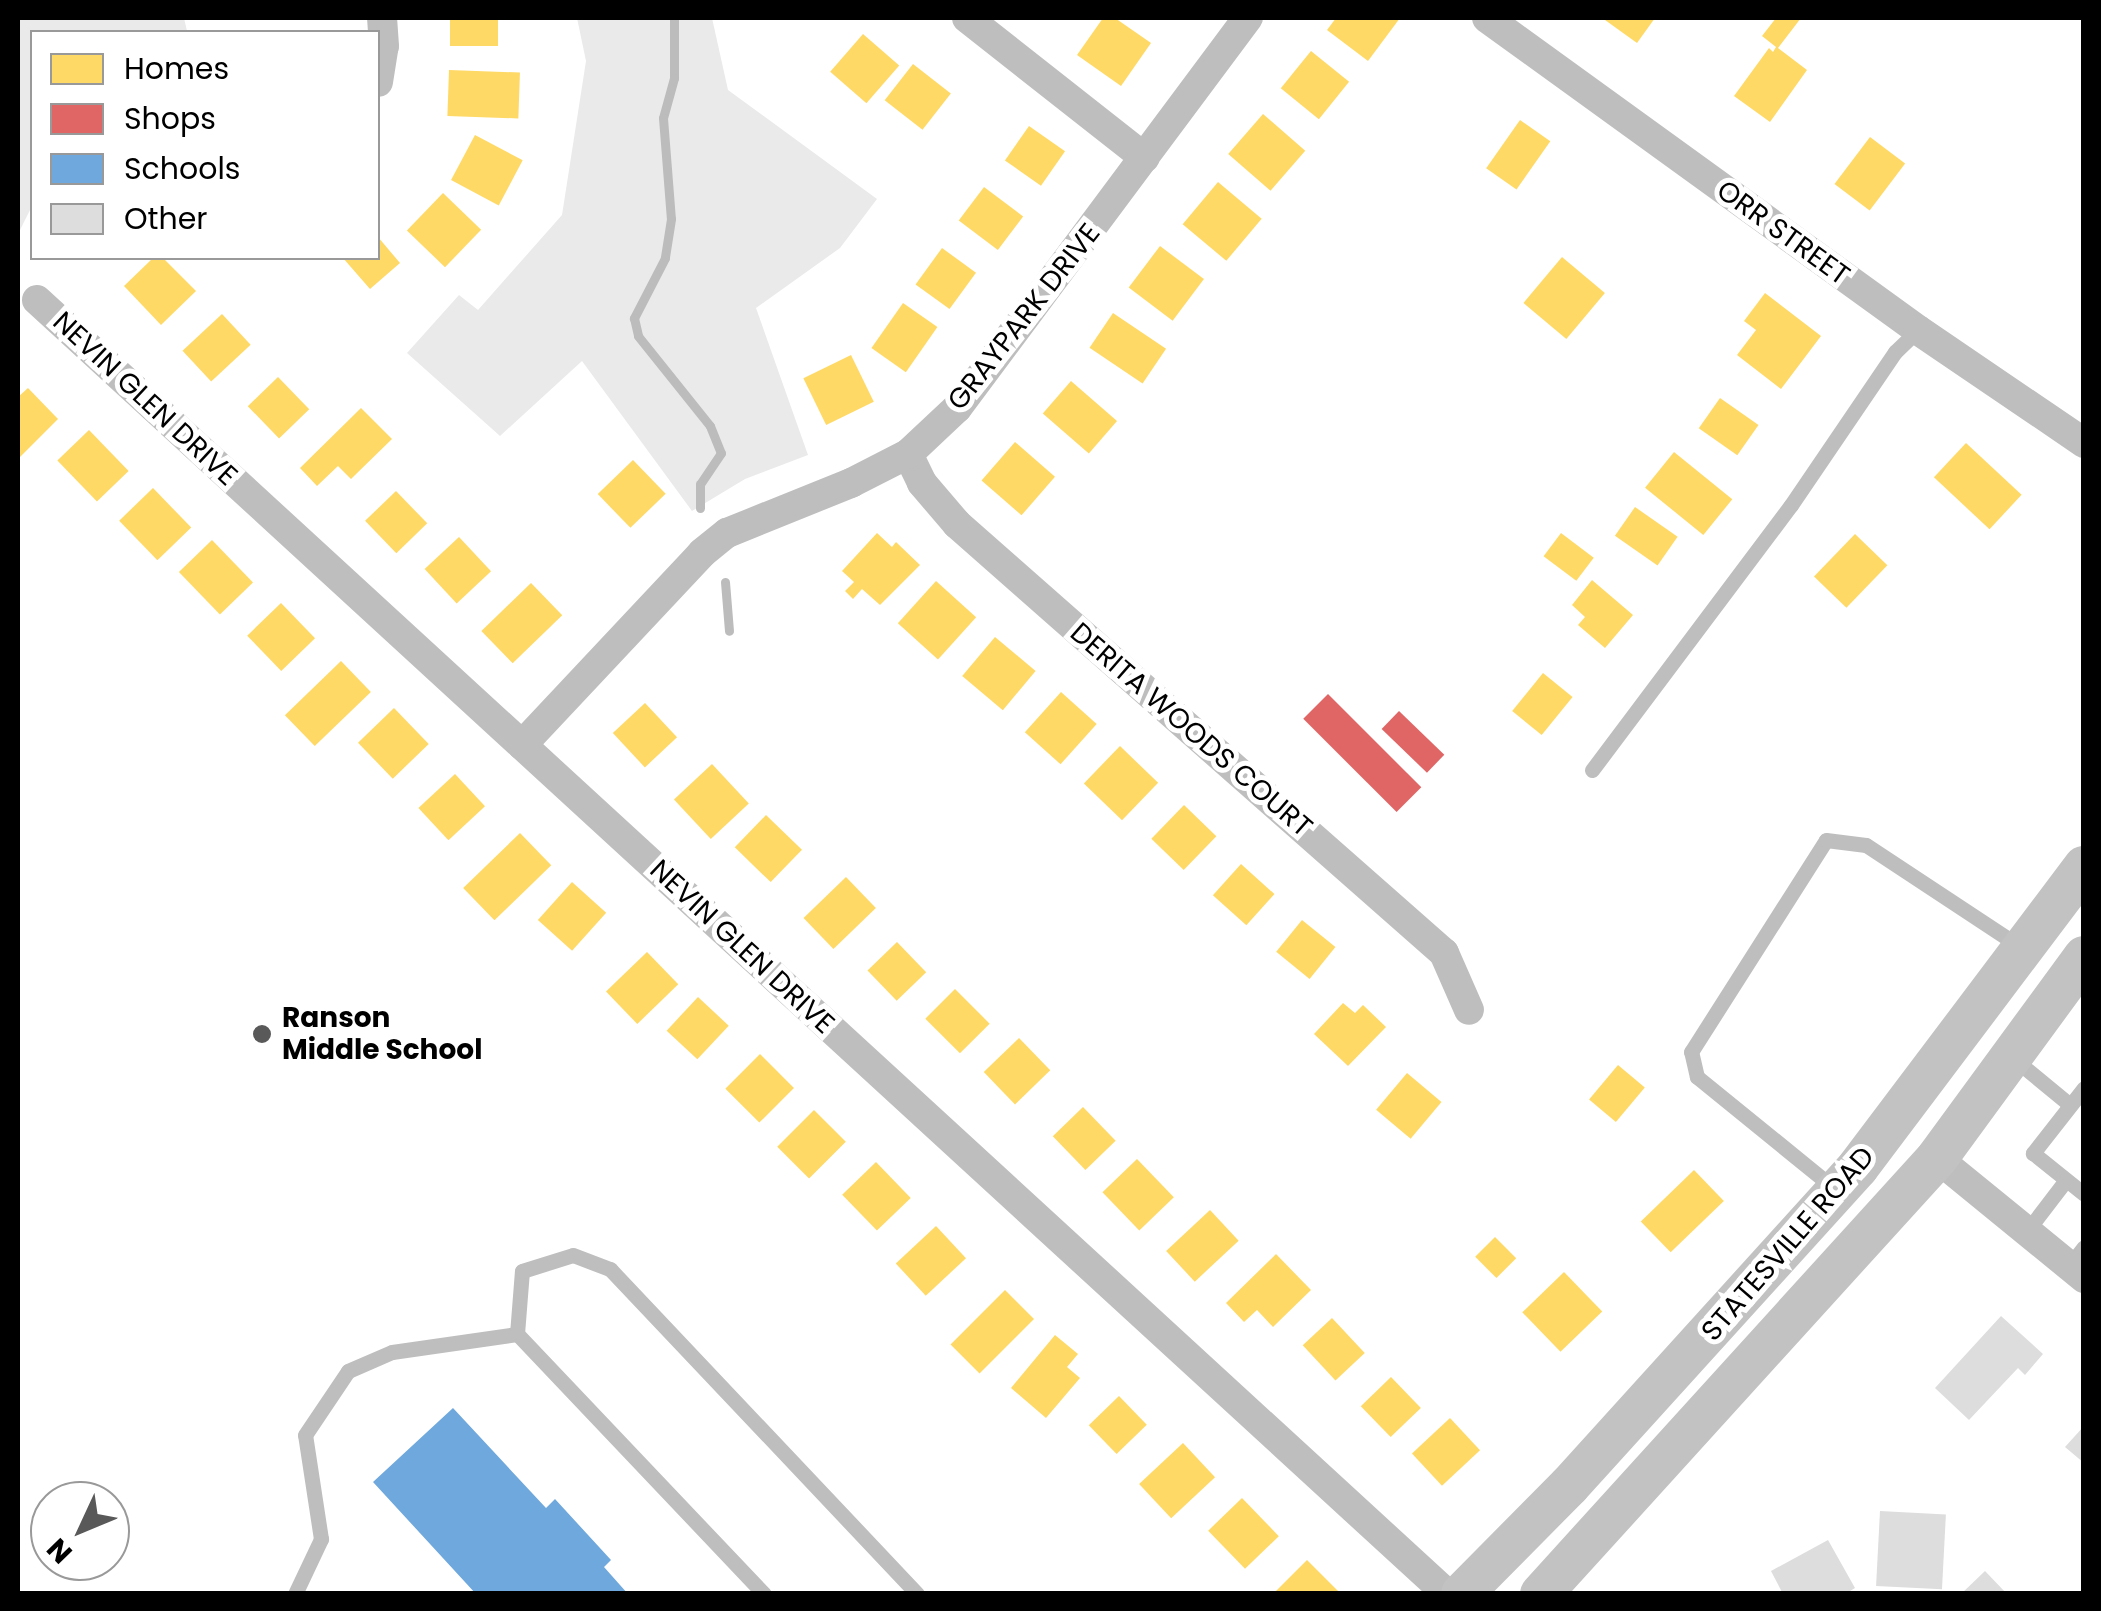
<!DOCTYPE html>
<style>
body{margin:0}
#map{position:relative;width:2101px;height:1611px;overflow:hidden;background:#fff;font-family:Poppins,sans-serif}
div>[style]{position:absolute}
[style*='--x']{left:calc(var(--x)*1px);top:calc(var(--y)*1px);width:calc(var(--w)*1px);rotate:calc(var(--a)*1deg)}
.green>*{inset:0;background:#eaeaea}
.homes>*{inset:0;background:#ffd966;transform-origin:0 0}
.shops>*{inset:0;background:#e06666;transform-origin:0 0}
.schools>*{inset:0;background:#6fa8dc}
.stream>*{height:9px;margin:-4.5px;padding:0 4.5px;transform-origin:4.5px;border-radius:4.5px;background:#bcbcbc}
.building>*{inset:0;background:#ddd;transform-origin:0 0}
.service>*{height:15px;margin:-7.5px;padding:0 7.5px;transform-origin:7.5px;border-radius:7.5px;background:#bebebe}
.minor>*{height:30px;margin:-15px;padding:0 15px;transform-origin:15px;border-radius:15px;background:#bebebe}
.secondary>*{height:42px;margin:-21px;padding:0 21px;transform-origin:21px;border-radius:21px;background:#c2c2c2}
.dots>*{width:28px;height:28px;translate:-50% -50%;box-sizing:border-box;border:5px solid #fff;border-radius:50%}
span{translate:-50% -50%;white-space:nowrap;text-align:center;line-height:1.15;-webkit-text-stroke:10px #fff;paint-order:stroke}
.street-label{font-size:28px;color:#000}
.poi-label{font-size:28px;color:#000;font-weight:700}
.left{translate:0 -50%;text-align:left}
.frame{position:absolute;inset:0;border:20px solid #000;pointer-events:none}
.legend{position:absolute;left:30px;top:30px;width:350px;height:230px;box-sizing:border-box;background:#fff;border:2px solid #999;margin:0;padding:12px 18px;list-style:none;font-size:30px;color:#000}
.legend li{display:flex;align-items:center;gap:20px;height:50px}
.legend b{width:50px;border:2px solid #999}
.north{position:absolute;left:30px;top:1481px;width:100px;height:100px;box-sizing:border-box;background:#fff;border:2px solid #999;border-radius:50%;rotate:226deg;font-size:28px;font-weight:700;line-height:40px;text-align:center;color:#000}
.north::after{content:'';display:block;margin:auto;width:35px;height:45px;background:#595959;clip-path:polygon(50% 0,100% 100%,50% 72%,0 100%)}
</style>
<div id="map">
<div class="green">
<i style="clip-path:polygon(18px 18px,184px 18px,187px 31px,32px 32px,32px 206px,18px 234px)"></i>
<i style="clip-path:polygon(577px 18px,712px 18px,728px 90px,877px 199px,840px 248px,756px 308px,808px 455px,745px 479px,692px 511px,582px 361px,500px 436px,407px 353px,459px 295px,478px 310px,562px 215px,586px 61px)"></i>
</div>
<div class="homes">
<i style="left:450px;top:18px;width:48px;height:28px"></i>
<i style="clip-path:polygon(1103px 18px,1115px 18px,1151px 43px,1121px 86px,1077px 55px)"></i>
<i style="clip-path:polygon(1336px 18px,1400px 18px,1368px 61px,1327px 30px)"></i>
<i style="clip-path:polygon(1607px 18px,1655px 18px,1637px 43px,1605px 20px)"></i>
<i style="clip-path:polygon(1776px 18px,1801px 18px,1778px 48px,1807px 70px,1770px 122px,1734px 96px,1769px 48px,1773px 52px,1776px 47px,1762px 36px)"></i>
<i style="left:863px;top:34px;width:48px;height:50px;rotate:41deg"></i>
<i style="left:1311px;top:51px;width:49px;height:48px;rotate:39deg"></i>
<i style="left:913px;top:64px;width:48px;height:46px;rotate:38deg"></i>
<i style="left:449px;top:70px;width:71px;height:46px;rotate:2deg"></i>
<i style="left:1263px;top:114px;width:56px;height:53px;rotate:41deg"></i>
<i style="left:1520px;top:120px;width:37px;height:59px;rotate:35deg"></i>
<i style="left:1029px;top:126px;width:44px;height:42px;rotate:35deg"></i>
<i style="left:475px;top:135px;width:54px;height:51px;rotate:28deg"></i>
<i style="left:1870px;top:137px;width:44px;height:59px;rotate:37deg"></i>
<i style="left:1218px;top:182px;width:57px;height:55px;rotate:40deg"></i>
<i style="left:984px;top:187px;width:49px;height:42px;rotate:37deg"></i>
<i style="left:443px;top:193px;width:53px;height:52px;rotate:44deg"></i>
<i style="clip-path:polygon(378px 237px,400px 263px,370px 289px,343px 258px,378px 258px)"></i>
<i style="left:1160px;top:246px;width:55px;height:52px;rotate:37deg"></i>
<i style="left:942px;top:248px;width:42px;height:45px;rotate:36deg"></i>
<i style="left:1562px;top:257px;width:56px;height:60px;rotate:40deg"></i>
<i style="clip-path:polygon(153px 258px,163px 258px,196px 291px,161px 325px,124px 286px)"></i>
<i style="clip-path:polygon(1765px 293px,1821px 336px,1781px 389px,1737px 355px,1756px 330px,1744px 321px)"></i>
<i style="left:903px;top:303px;width:42px;height:55px;rotate:35deg"></i>
<i style="left:1113px;top:313px;width:64px;height:42px;rotate:34deg"></i>
<i style="left:222px;top:314px;width:42px;height:54px;rotate:47deg"></i>
<i style="left:851px;top:355px;width:52px;height:53px;rotate:64deg"></i>
<i style="left:278px;top:377px;width:45px;height:42px;rotate:46deg"></i>
<i style="left:1071px;top:381px;width:61px;height:43px;rotate:41deg"></i>
<i style="clip-path:polygon(28px 388px,58px 419px,18px 459px,18px 397px)"></i>
<i style="left:1720px;top:398px;width:47px;height:37px;rotate:35deg"></i>
<i style="clip-path:polygon(361px 408px,392px 439px,351px 479px,338px 466px,317px 486px,300px 468px)"></i>
<i style="left:89px;top:430px;width:57px;height:44px;rotate:46deg"></i>
<i style="left:1015px;top:442px;width:53px;height:51px;rotate:41deg"></i>
<i style="left:1966px;top:443px;width:76px;height:47px;rotate:43deg"></i>
<i style="left:1674px;top:452px;width:75px;height:46px;rotate:39deg"></i>
<i style="left:633px;top:460px;width:47px;height:49px;rotate:46deg"></i>
<i style="left:153px;top:488px;width:55px;height:47px;rotate:46deg"></i>
<i style="left:396px;top:491px;width:45px;height:43px;rotate:46deg"></i>
<i style="left:1635px;top:507px;width:52px;height:35px;rotate:35deg"></i>
<i style="clip-path:polygon(877px 533px,892px 547px,896px 542px,920px 565px,880px 605px,862px 589px,853px 599px,845px 591px,854px 582px,842px 571px)"></i>
<i style="left:1561px;top:533px;width:41px;height:29px;rotate:37deg"></i>
<i style="left:1855px;top:534px;width:45px;height:59px;rotate:44deg"></i>
<i style="left:459px;top:537px;width:47px;height:47px;rotate:47deg"></i>
<i style="left:212px;top:540px;width:59px;height:46px;rotate:46deg"></i>
<i style="clip-path:polygon(1592px 580px,1633px 615px,1605px 648px,1578px 625px,1585px 617px,1572px 605px)"></i>
<i style="left:936px;top:581px;width:54px;height:57px;rotate:42deg"></i>
<i style="left:531px;top:583px;width:45px;height:69px;rotate:46deg"></i>
<i style="left:281px;top:603px;width:49px;height:47px;rotate:46deg"></i>
<i style="left:995px;top:637px;width:53px;height:51px;rotate:40deg"></i>
<i style="left:341px;top:661px;width:43px;height:78px;rotate:46deg"></i>
<i style="left:1543px;top:673px;width:38px;height:49px;rotate:39deg"></i>
<i style="left:1061px;top:692px;width:48px;height:54px;rotate:42deg"></i>
<i style="left:645px;top:703px;width:47px;height:44px;rotate:47deg"></i>
<i style="left:394px;top:708px;width:50px;height:50px;rotate:46deg"></i>
<i style="left:1120px;top:746px;width:53px;height:52px;rotate:44deg"></i>
<i style="left:712px;top:764px;width:54px;height:52px;rotate:47deg"></i>
<i style="left:455px;top:774px;width:44px;height:50px;rotate:47deg"></i>
<i style="left:1184px;top:805px;width:45px;height:47px;rotate:44deg"></i>
<i style="left:766px;top:815px;width:50px;height:45px;rotate:44deg"></i>
<i style="left:520px;top:833px;width:45px;height:79px;rotate:46deg"></i>
<i style="left:1241px;top:864px;width:45px;height:42px;rotate:42deg"></i>
<i style="left:846px;top:877px;width:43px;height:59px;rotate:46deg"></i>
<i style="left:572px;top:882px;width:46px;height:51px;rotate:42deg"></i>
<i style="left:1302px;top:920px;width:43px;height:41px;rotate:39deg"></i>
<i style="left:897px;top:942px;width:42px;height:41px;rotate:46deg"></i>
<i style="left:647px;top:952px;width:45px;height:57px;rotate:46deg"></i>
<i style="left:955px;top:989px;width:49px;height:42px;rotate:45deg"></i>
<i style="left:698px;top:997px;width:42px;height:46px;rotate:43deg"></i>
<i style="clip-path:polygon(1343px 1003px,1355px 1013px,1363px 1005px,1386px 1027px,1348px 1066px,1314px 1034px)"></i>
<i style="left:1019px;top:1038px;width:45px;height:49px;rotate:46deg"></i>
<i style="left:760px;top:1054px;width:48px;height:49px;rotate:45deg"></i>
<i style="left:1618px;top:1065px;width:35px;height:45px;rotate:40deg"></i>
<i style="left:1407px;top:1073px;width:45px;height:48px;rotate:40deg"></i>
<i style="left:1083px;top:1107px;width:47px;height:42px;rotate:46deg"></i>
<i style="left:814px;top:1110px;width:45px;height:52px;rotate:45deg"></i>
<i style="left:1137px;top:1159px;width:53px;height:48px;rotate:46deg"></i>
<i style="left:876px;top:1162px;width:50px;height:47px;rotate:46deg"></i>
<i style="left:1694px;top:1170px;width:43px;height:74px;rotate:46deg"></i>
<i style="left:1210px;top:1210px;width:42px;height:60px;rotate:47deg"></i>
<i style="left:936px;top:1226px;width:44px;height:55px;rotate:47deg"></i>
<i style="left:1495px;top:1237px;width:30px;height:28px;rotate:45deg"></i>
<i style="clip-path:polygon(1276px 1254px,1311px 1290px,1273px 1327px,1257px 1310px,1244px 1322px,1226px 1303px)"></i>
<i style="left:1564px;top:1272px;width:55px;height:58px;rotate:46deg"></i>
<i style="left:1005px;top:1290px;width:41px;height:77px;rotate:45deg"></i>
<i style="left:1332px;top:1318px;width:48px;height:40px;rotate:47deg"></i>
<i style="clip-path:polygon(1055px 1335px,1078px 1354px,1067px 1367px,1080px 1378px,1046px 1418px,1011px 1388px)"></i>
<i style="left:1391px;top:1377px;width:43px;height:42px;rotate:46deg"></i>
<i style="left:1119px;top:1396px;width:40px;height:42px;rotate:46deg"></i>
<i style="left:1450px;top:1418px;width:44px;height:52px;rotate:47deg"></i>
<i style="left:1183px;top:1443px;width:47px;height:60px;rotate:47deg"></i>
<i style="left:1242px;top:1498px;width:53px;height:47px;rotate:46deg"></i>
<i style="clip-path:polygon(1307px 1560px,1341px 1594px,1273px 1594px)"></i>
</div>
<div class="shops">
<i style="left:1328px;top:694px;width:132px;height:35px;rotate:45deg"></i>
<i style="left:1399px;top:711px;width:63px;height:25px;rotate:44deg"></i>
</div>
<div class="schools">
<i style="clip-path:polygon(453px 1408px,546px 1508px,555px 1499px,611px 1560px,604px 1567px,628px 1594px,476px 1594px,373px 1482px)"></i>
</div>
<div class="stream">
<i style="--x:674;--y:18;--w:60;--a:90"></i>
<i style="--x:674;--y:78;--w:41;--a:105.4"></i>
<i style="--x:663;--y:118;--w:101;--a:85.5"></i>
<i style="--x:671;--y:219;--w:39;--a:99"></i>
<i style="--x:665;--y:258;--w:68;--a:117.3"></i>
<i style="--x:634;--y:318;--w:18;--a:77"></i>
<i style="--x:638;--y:336;--w:115;--a:51.3"></i>
<i style="--x:710;--y:426;--w:29;--a:68"></i>
<i style="--x:721;--y:453;--w:37;--a:124"></i>
<i style="--x:700;--y:484;--w:24;--a:90"></i>
<i style="--x:725;--y:582;--w:49;--a:85.3"></i>
</div>
<div class="building">
<i style="clip-path:polygon(2001px 1316px,2043px 1354px,2025px 1375px,2018px 1368px,1969px 1420px,1935px 1388px)"></i>
<i style="clip-path:polygon(2084px 1426px,2084px 1463px,2065px 1447px)"></i>
<i style="left:1880px;top:1511px;width:66px;height:75px;rotate:3deg"></i>
<i style="clip-path:polygon(1828px 1540px,1855px 1588px,1845px 1594px,1783px 1594px,1771px 1571px)"></i>
<i style="clip-path:polygon(1985px 1571px,2007px 1594px,1961px 1594px)"></i>
</div>
<div class="service">
<i style="--x:1592;--y:770;--w:331;--a:-53.1"></i>
<i style="--x:1791;--y:505;--w:185;--a:-55.8"></i>
<i style="--x:1895;--y:352;--w:32;--a:-44"></i>
<i style="--x:2013;--y:1058;--w:74;--a:39.5"></i>
<i style="--x:2084;--y:1088;--w:83;--a:128.1"></i>
<i style="--x:2033;--y:1153;--w:65;--a:38.8"></i>
<i style="--x:1835;--y:1189;--w:178;--a:-140.9"></i>
<i style="--x:1697;--y:1077;--w:26;--a:-103"></i>
<i style="--x:1691;--y:1052;--w:251;--a:-57.5"></i>
<i style="--x:1826;--y:840;--w:40;--a:7.1"></i>
<i style="--x:1866;--y:845;--w:187;--a:33.4"></i>
<i style="--x:2027;--y:1231;--w:64;--a:-52.6"></i>
<i style="--x:2069;--y:1266;--w:24;--a:-52"></i>
<i style="--x:295;--y:1594;--w:61;--a:-64.7"></i>
<i style="--x:321;--y:1539;--w:105;--a:-98.7"></i>
<i style="--x:305;--y:1435;--w:77;--a:-56.1"></i>
<i style="--x:348;--y:1371;--w:48;--a:-23.4"></i>
<i style="--x:392;--y:1352;--w:126;--a:-8.2"></i>
<i style="--x:764;--y:1594;--w:359;--a:-133.5"></i>
<i style="--x:517;--y:1334;--w:63;--a:-85.5"></i>
<i style="--x:522;--y:1271;--w:53;--a:-17.4"></i>
<i style="--x:573;--y:1255;--w:40;--a:21"></i>
<i style="--x:610;--y:1269;--w:447;--a:46.6"></i>
</div>
<div class="minor">
<i style="--x:967;--y:18;--w:226;--a:38.2"></i>
<i style="--x:1487;--y:18;--w:532;--a:35.9"></i>
<i style="--x:1918;--y:330;--w:201;--a:34.2"></i>
<i style="--x:378;--y:82;--w:36;--a:-81"></i>
<i style="--x:384;--y:46;--w:28;--a:-94"></i>
<i style="--x:37;--y:300;--w:1914;--a:42.54"></i>
<i style="--x:908;--y:454;--w:32;--a:64"></i>
<i style="--x:922;--y:483;--w:54;--a:49.5"></i>
<i style="--x:957;--y:524;--w:649;--a:41.38"></i>
<i style="--x:1444;--y:953;--w:62;--a:66.3"></i>
<i style="--x:522;--y:745;--w:263;--a:-46.8"></i>
<i style="--x:702;--y:553;--w:32;--a:-39"></i>
<i style="--x:727;--y:533;--w:134;--a:-22"></i>
<i style="--x:851;--y:483;--w:64;--a:-27"></i>
<i style="--x:908;--y:454;--w:67;--a:-43.2"></i>
<i style="--x:957;--y:408;--w:487;--a:-53.3"></i>
<i style="--x:1937;--y:1158;--w:190;--a:39.2"></i>
</div>
<div class="secondary">
<i style="--x:1462;--y:1594;--w:152;--a:-45.3"></i>
<i style="--x:1569;--y:1486;--w:430;--a:-47.8"></i>
<i style="--x:1858;--y:1167;--w:376;--a:-53"></i>
<i style="--x:1541;--y:1594;--w:589;--a:-47.75"></i>
<i style="--x:1937;--y:1158;--w:249;--a:-53.8"></i>
</div>
<div class="dots">
<i style="left:262px;top:1034px;background:#595959"></i>
</div>
<div class="street-label">
<span style="left:1783px;top:233px;rotate:36deg">ORR STREET</span>
<span style="left:1024px;top:317px;rotate:-52deg">GRAYPARK DRIVE</span>
<span style="left:145px;top:399px;rotate:43deg">NEVIN GLEN DRIVE</span>
<span style="left:1191px;top:730px;rotate:41deg">DERITA WOODS COURT</span>
<span style="left:742px;top:947px;rotate:43deg">NEVIN GLEN DRIVE</span>
<span style="left:1788px;top:1244px;rotate:-49deg">STATESVILLE ROAD</span>
</div>
<div class="poi-label">
<span class="left" style="left:282px;top:1034px">Ranson<br>Middle School</span>
</div>
<div class="frame"></div>
<ul class="legend">
<li><b style="height:28px;background:#ffd966"></b>Homes</li>
<li><b style="height:28px;background:#e06666"></b>Shops</li>
<li><b style="height:28px;background:#6fa8dc"></b>Schools</li>
<li><b style="height:28px;background:#ddd"></b>Other</li>
</ul>
<div class="north">N</div>
</div>
